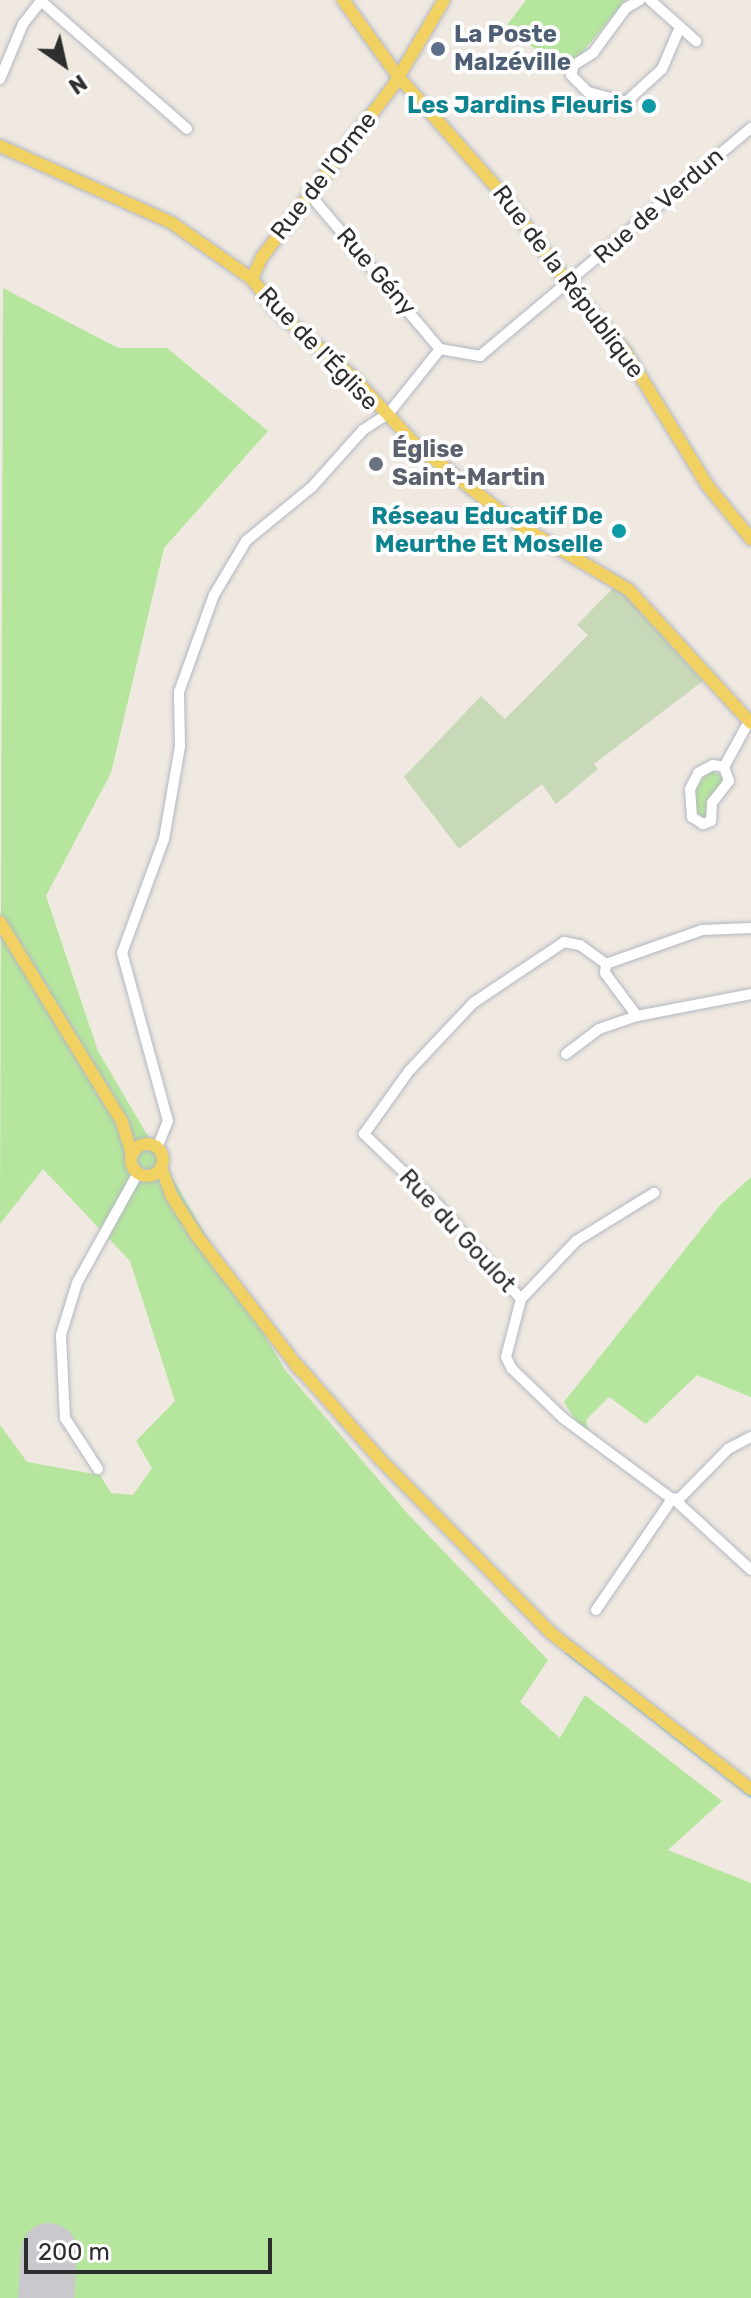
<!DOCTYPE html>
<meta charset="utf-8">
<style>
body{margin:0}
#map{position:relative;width:751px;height:2298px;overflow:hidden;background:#efe9e1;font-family:Rubik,sans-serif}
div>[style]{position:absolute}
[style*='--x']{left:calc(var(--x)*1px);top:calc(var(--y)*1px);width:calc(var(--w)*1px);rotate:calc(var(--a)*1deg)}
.green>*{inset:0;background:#b6e59e}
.cemetery>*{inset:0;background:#c8d9b8}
.stream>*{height:2px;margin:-1px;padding:0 1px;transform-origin:1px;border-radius:1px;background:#75cff0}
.runway>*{height:56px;margin:-28px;padding:0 28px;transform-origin:28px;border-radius:28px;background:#c9c8cc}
.roads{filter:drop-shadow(0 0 2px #b4b7c1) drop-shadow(0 0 2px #b4b7c1)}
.minor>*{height:10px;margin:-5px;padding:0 5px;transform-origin:5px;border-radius:5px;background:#fff}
.major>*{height:12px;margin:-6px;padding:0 6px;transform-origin:6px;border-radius:6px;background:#f2d163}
.major>.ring{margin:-6px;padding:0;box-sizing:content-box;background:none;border:12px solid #f2d163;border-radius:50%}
.dots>*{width:22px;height:22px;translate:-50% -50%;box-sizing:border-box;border:4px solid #fff;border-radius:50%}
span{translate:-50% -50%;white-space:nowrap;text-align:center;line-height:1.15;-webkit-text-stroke:8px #fff;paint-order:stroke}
.service-label{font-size:24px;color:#4e5e75;font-weight:700}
.left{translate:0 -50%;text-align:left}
.culture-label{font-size:24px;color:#0d838f;font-weight:700}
.right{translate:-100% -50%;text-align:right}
.street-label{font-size:24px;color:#2e2e2e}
.worship-label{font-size:24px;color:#5b616d;font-weight:700}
.north{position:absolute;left:24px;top:24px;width:80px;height:80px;-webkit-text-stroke:6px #fff;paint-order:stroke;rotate:146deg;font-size:22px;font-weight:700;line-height:32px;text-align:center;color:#2e2e2e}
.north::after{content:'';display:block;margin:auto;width:28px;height:36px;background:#2e2e2e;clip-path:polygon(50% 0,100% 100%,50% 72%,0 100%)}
.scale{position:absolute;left:24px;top:2238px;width:248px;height:36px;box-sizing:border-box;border:4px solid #2e2e2e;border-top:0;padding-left:10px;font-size:24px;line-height:28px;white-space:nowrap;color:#2e2e2e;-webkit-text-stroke:6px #fff;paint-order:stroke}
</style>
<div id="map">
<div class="green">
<i style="clip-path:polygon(526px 0,626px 0,564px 74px,507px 25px)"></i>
<i style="clip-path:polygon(3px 288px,118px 348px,167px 348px,268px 431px,164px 548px,111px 773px,46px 896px,98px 1051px,285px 1370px,407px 1513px,548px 1660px,520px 1702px,560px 1738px,585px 1695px,722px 1801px,668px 1850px,751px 1883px,751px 2298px,0 2298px,0 1425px,27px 1462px,100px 1475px,111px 1493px,133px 1495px,152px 1468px,136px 1441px,175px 1401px,130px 1261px,43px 1169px,0 1224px)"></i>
<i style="clip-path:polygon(710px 769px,726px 779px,705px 819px,696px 816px,692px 795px)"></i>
<i style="clip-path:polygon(751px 1177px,751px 1397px,697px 1375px,646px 1424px,609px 1397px,586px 1420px,592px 1447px,564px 1402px,721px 1204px)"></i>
</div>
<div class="cemetery">
<i style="clip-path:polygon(616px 585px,703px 681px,594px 764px,598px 769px,556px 804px,542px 784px,459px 849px,404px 777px,481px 696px,505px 719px,588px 635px,577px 625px)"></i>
</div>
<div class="stream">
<i style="--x:566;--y:1653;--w:234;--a:37.9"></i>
</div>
<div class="runway">
<i style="--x:46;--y:2298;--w:47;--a:-86.3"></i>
</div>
<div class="roads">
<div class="minor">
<i style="--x:640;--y:0;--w:16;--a:150"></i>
<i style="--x:626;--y:8;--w:56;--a:126.3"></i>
<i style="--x:593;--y:53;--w:22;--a:148"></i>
<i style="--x:574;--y:65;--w:10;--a:107"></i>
<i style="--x:571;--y:75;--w:24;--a:45"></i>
<i style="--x:588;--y:92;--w:39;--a:15"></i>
<i style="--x:626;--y:102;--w:49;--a:-42.5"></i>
<i style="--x:662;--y:69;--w:46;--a:-66.8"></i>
<i style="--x:650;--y:0;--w:62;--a:41.7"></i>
<i style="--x:41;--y:1;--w:194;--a:41.2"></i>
<i style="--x:0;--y:79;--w:60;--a:-67.3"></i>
<i style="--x:23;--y:24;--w:31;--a:-52"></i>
<i style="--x:311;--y:196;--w:200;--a:49.9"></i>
<i style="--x:440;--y:349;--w:41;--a:9.9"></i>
<i style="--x:480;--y:356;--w:354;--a:-40.1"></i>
<i style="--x:713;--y:765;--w:11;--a:10"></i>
<i style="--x:724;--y:767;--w:15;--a:70"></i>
<i style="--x:729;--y:781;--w:28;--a:128"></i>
<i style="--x:712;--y:803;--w:18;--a:93"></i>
<i style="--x:711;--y:821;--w:9;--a:159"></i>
<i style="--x:703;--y:824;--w:13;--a:-148"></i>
<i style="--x:692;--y:817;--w:28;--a:-94"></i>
<i style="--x:690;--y:789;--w:18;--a:-63"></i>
<i style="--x:698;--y:773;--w:17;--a:-28"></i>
<i style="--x:724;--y:767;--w:52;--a:-61.5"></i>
<i style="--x:606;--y:964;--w:9;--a:96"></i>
<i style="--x:605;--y:973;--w:54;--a:53.3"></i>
<i style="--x:566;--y:1054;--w:41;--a:-37.1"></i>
<i style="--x:599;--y:1029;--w:40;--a:-18.9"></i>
<i style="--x:637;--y:1016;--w:116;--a:-10.9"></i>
<i style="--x:157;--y:1148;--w:29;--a:-68"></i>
<i style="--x:168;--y:1121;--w:174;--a:-105.3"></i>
<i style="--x:122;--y:953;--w:121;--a:-69.8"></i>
<i style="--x:164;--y:839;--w:94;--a:-80.2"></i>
<i style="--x:180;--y:746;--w:54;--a:-91.1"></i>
<i style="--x:179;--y:692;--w:103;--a:-70.2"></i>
<i style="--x:214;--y:595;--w:63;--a:-59.3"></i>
<i style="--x:246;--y:541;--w:85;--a:-39.3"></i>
<i style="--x:312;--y:487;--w:76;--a:-48.2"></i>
<i style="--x:363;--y:430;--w:31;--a:-33"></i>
<i style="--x:389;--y:413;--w:82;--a:-51.4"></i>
<i style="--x:521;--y:1299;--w:80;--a:-46.5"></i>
<i style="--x:576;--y:1241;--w:92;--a:-31.6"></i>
<i style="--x:98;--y:1469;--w:61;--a:-122.9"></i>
<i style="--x:65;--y:1418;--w:83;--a:-92.8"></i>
<i style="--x:61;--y:1335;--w:54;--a:-72.9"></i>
<i style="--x:77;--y:1283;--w:126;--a:-61"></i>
<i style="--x:672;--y:1499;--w:136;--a:-143.4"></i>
<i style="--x:563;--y:1418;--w:71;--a:-136.1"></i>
<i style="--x:512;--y:1369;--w:13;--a:-117"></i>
<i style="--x:506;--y:1357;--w:60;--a:-75.5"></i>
<i style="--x:521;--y:1299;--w:125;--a:-131.4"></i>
<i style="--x:438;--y:1205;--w:103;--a:-136.2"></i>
<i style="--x:364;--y:1134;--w:77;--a:-54.5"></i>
<i style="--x:409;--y:1071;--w:93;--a:-46.7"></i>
<i style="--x:473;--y:1003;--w:110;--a:-33.8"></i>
<i style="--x:564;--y:942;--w:16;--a:11"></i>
<i style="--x:580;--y:945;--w:32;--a:36"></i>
<i style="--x:606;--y:964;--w:102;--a:-19.5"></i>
<i style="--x:702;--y:930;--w:49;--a:-2.3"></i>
<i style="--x:672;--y:1499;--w:8;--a:-7"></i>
<i style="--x:680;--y:1498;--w:69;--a:-45.6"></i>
<i style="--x:728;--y:1449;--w:26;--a:-28"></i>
<i style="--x:675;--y:1500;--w:103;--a:42.6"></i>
<i style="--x:596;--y:1610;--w:135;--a:-55.6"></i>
</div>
<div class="major">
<i style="--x:343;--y:0;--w:92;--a:54.2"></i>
<i style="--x:397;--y:75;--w:162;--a:48.5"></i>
<i style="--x:504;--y:196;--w:119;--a:53.9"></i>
<i style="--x:574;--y:292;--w:78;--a:49.2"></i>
<i style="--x:625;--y:351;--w:157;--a:58.5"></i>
<i style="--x:707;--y:485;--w:70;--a:50.8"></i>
<i style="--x:0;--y:146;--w:188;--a:24.1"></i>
<i style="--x:172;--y:223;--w:98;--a:35"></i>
<i style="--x:252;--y:279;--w:41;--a:52"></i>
<i style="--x:277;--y:311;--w:102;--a:41"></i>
<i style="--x:354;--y:378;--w:91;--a:47.2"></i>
<i style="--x:416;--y:445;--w:125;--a:38.2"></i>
<i style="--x:514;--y:522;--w:134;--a:30.6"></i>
<i style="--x:629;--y:590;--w:180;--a:47.5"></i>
<i style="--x:252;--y:279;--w:24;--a:-66"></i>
<i style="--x:262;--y:257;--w:215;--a:-52.5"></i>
<i style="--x:393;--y:86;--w:100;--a:-59.3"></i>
<i style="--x:0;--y:922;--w:234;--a:58.6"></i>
<i style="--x:122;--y:1122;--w:34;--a:73"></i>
<i class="ring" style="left:131px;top:1144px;width:20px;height:20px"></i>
<i style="--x:161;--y:1167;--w:30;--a:70"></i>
<i style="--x:171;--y:1195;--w:49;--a:57.6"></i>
<i style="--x:197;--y:1236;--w:170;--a:52.4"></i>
<i style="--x:297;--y:1365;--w:124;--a:48.6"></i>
<i style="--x:379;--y:1458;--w:245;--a:45.5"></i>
<i style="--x:551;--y:1633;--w:254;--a:38"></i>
</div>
</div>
<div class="dots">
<i style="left:438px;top:49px;background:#5c6f8a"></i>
<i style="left:649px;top:106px;background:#0f9aa8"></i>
<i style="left:376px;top:464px;background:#6b7280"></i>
<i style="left:619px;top:531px;background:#0f9aa8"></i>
</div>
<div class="service-label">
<span class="left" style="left:454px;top:49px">La Poste<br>Malzéville</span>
</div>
<div class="culture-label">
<span class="right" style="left:633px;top:106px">Les Jardins Fleuris</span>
<span class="right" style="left:603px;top:531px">Réseau Educatif De<br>Meurthe Et Moselle</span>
</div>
<div class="street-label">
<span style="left:324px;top:176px;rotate:-52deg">Rue de l'Orme</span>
<span style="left:659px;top:206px;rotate:-41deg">Rue de Verdun</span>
<span style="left:376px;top:272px;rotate:49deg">Rue Gény</span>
<span style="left:568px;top:282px;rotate:53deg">Rue de la République</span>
<span style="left:318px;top:349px;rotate:46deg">Rue de l'Église</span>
<span style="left:457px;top:1231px;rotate:47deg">Rue du Goulot</span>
</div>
<div class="worship-label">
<span class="left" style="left:392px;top:464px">Église<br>Saint-Martin</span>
</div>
<div class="north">N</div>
<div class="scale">200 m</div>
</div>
